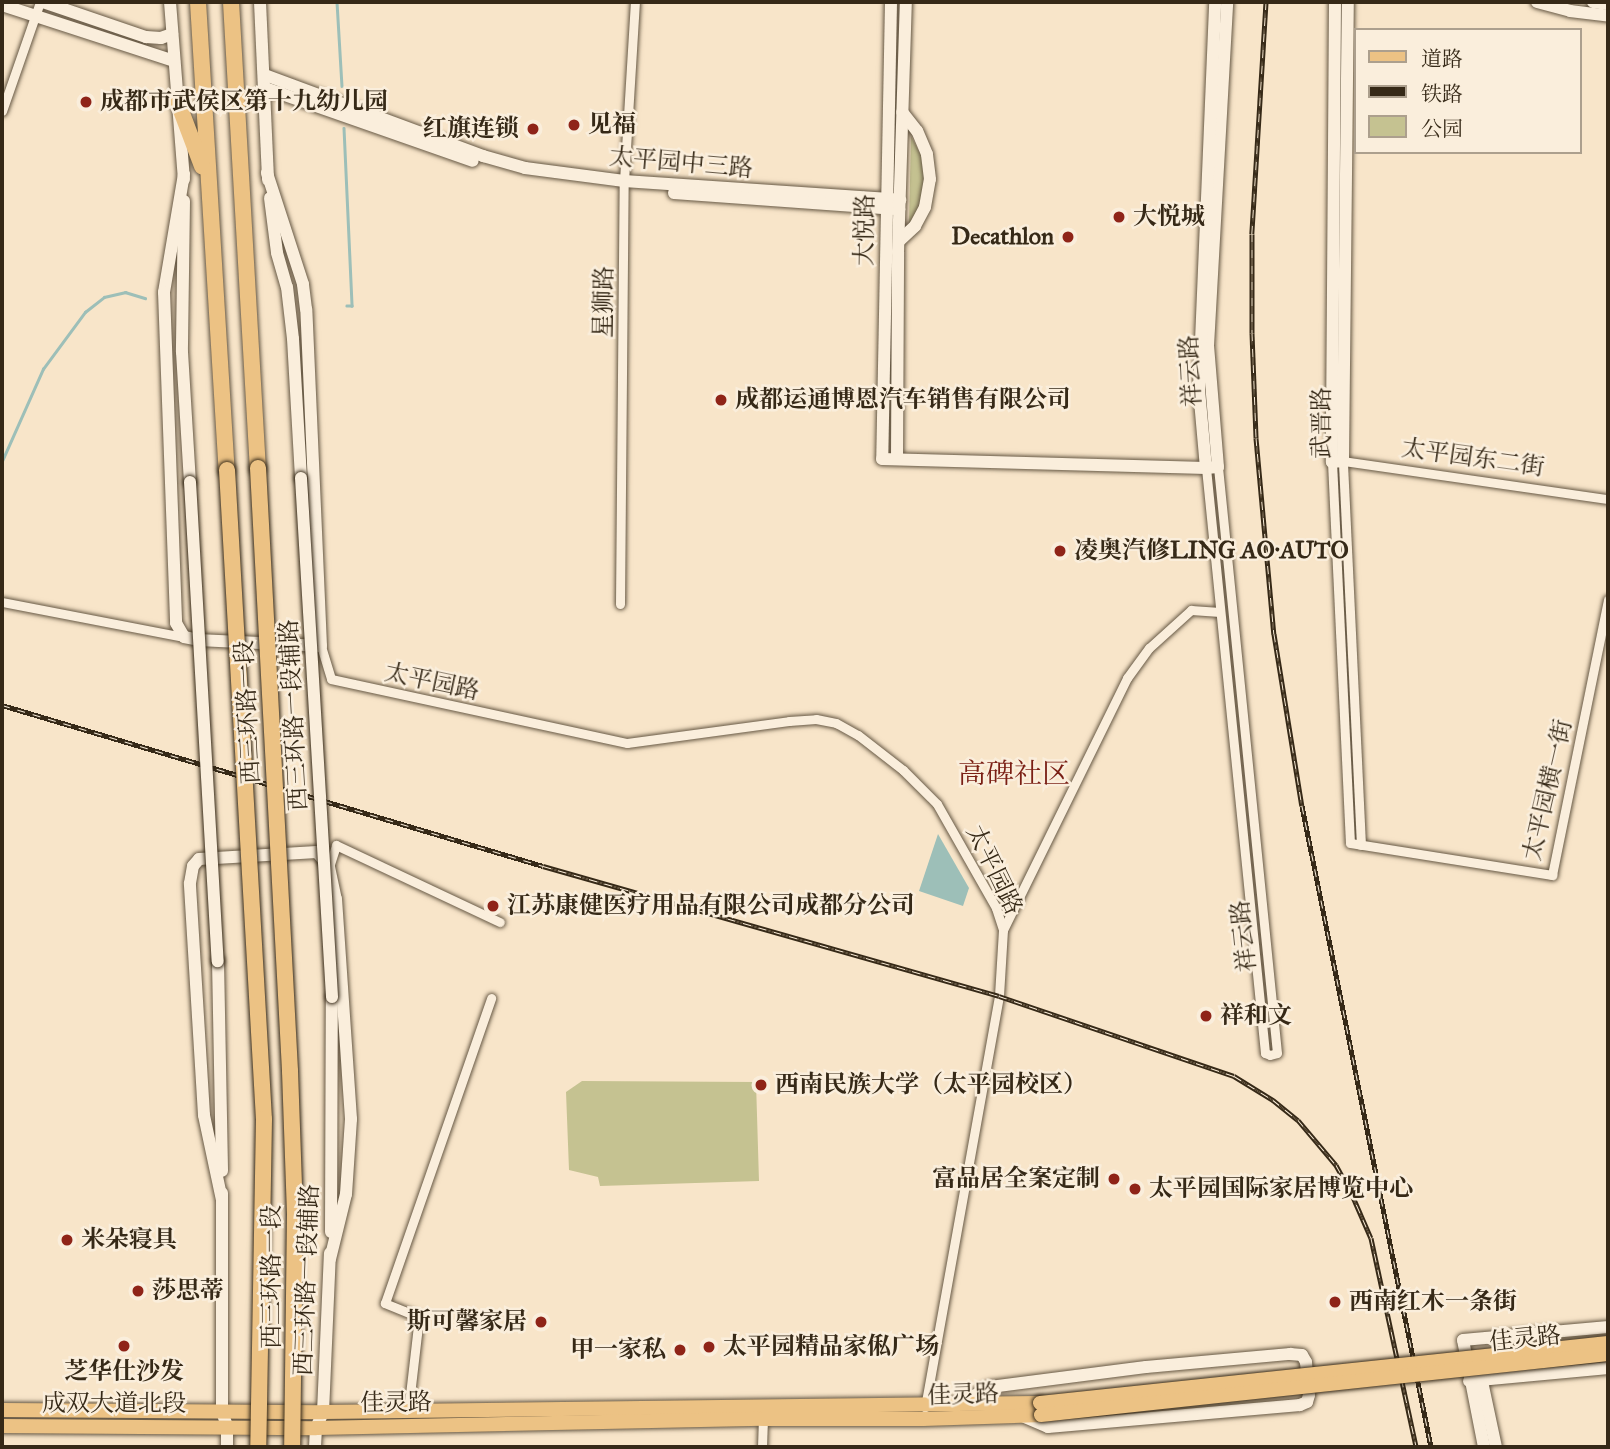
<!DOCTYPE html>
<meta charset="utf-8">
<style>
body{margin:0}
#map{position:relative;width:1610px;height:1449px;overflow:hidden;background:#f8e5c9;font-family:"IM FELL Great Primer","Noto Serif SC",serif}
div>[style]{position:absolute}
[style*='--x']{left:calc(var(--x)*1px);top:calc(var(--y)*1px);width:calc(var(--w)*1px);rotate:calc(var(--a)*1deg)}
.green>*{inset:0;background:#c5c291}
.water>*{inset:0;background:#9dbfb8}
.stream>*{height:2.5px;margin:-1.25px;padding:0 1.25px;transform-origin:1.25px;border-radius:1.25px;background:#9dbfb8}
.roads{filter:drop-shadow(0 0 2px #665844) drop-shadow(0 0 2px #665844)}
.street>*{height:9px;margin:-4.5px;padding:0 4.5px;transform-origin:4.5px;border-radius:4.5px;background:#faeedc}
.secondary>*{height:12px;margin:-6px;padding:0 6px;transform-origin:6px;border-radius:6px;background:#faeedc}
.primary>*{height:14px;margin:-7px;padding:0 7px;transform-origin:7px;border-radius:7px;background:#ecc284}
.highway>*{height:16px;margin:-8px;padding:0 8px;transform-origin:8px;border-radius:8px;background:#ecc284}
.rail>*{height:5px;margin-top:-2.5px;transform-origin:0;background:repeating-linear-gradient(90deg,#faeedc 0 8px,#362917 0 16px);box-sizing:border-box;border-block:2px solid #362917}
.bridges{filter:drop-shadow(0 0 2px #362917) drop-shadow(0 0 2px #362917)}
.secondary-bridge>*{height:12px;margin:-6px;padding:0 6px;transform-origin:6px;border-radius:6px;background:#faeedc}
.primary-bridge>*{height:14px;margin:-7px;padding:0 7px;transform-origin:7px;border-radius:7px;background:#ecc284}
.highway-bridge>*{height:16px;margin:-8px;padding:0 8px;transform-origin:8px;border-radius:8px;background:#ecc284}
.dots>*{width:19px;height:19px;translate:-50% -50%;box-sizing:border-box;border:4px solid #faeedc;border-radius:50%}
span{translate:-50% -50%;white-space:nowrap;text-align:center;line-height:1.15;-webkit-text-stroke:5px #faeedc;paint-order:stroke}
.poi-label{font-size:24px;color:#362917;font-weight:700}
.left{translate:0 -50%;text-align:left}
.right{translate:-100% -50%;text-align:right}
.street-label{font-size:24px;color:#362917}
.quarter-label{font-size:28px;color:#7a1f14}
.frame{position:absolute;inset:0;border:4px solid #362917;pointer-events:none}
.legend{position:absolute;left:1354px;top:28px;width:228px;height:126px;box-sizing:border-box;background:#faeedc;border:2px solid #ac9f8d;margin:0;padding:9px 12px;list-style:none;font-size:21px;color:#362917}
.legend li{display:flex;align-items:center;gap:14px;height:35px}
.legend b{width:35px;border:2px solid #ac9f8d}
</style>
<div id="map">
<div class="green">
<i style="clip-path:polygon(911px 136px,922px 157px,924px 177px,923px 197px,917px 215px,909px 225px)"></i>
<i style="clip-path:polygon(582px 1081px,756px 1082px,759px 1181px,600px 1186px,598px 1177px,569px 1170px,566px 1092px)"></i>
</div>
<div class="water">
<i style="clip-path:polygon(938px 834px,969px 888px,963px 906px,919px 891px)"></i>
</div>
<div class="stream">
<i style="--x:337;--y:2;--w:84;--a:86.6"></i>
<i style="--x:344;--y:128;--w:178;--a:87.4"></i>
<i style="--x:352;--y:306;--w:5;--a:180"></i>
<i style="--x:2;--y:461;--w:101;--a:-66"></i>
<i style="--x:43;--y:369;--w:71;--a:-53.6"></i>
<i style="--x:85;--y:312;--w:24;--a:-38"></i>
<i style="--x:104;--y:297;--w:22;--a:-13"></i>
<i style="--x:125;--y:292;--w:21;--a:17"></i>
</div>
<div class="roads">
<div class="street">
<i style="--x:2;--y:111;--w:115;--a:-70.8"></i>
<i style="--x:1332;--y:462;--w:381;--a:87.3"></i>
<i style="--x:1350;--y:843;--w:205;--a:9"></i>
<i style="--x:1552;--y:875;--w:281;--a:-78.5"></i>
<i style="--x:1206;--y:468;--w:588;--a:84.24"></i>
<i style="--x:1265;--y:1053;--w:5;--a:22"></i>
<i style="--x:1270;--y:1055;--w:7;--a:-16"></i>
<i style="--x:1277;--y:1053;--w:589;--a:-95.75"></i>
<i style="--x:2;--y:602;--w:185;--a:10.9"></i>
<i style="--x:620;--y:604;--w:423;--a:-89.5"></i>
<i style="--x:624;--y:181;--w:179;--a:-86.5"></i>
<i style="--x:321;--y:646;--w:34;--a:73"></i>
<i style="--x:331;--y:679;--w:303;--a:12.2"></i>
<i style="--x:627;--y:743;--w:163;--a:-7.7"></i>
<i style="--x:789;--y:721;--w:27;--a:-4"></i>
<i style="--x:816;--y:719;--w:20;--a:11"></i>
<i style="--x:836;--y:723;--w:25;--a:29"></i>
<i style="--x:858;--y:735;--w:57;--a:37.9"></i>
<i style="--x:903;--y:770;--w:48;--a:45"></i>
<i style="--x:937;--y:804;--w:120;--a:60.4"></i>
<i style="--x:996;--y:908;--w:23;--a:72"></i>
<i style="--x:1003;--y:930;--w:66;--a:93.5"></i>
<i style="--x:999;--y:996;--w:418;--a:100.2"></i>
<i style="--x:1361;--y:845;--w:384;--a:-92.7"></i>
<i style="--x:1343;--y:461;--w:268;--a:8.2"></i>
<i style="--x:329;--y:867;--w:23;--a:-72"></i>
<i style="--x:336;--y:845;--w:181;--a:25.2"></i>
<i style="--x:1003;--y:930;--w:281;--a:-63.8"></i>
<i style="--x:1127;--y:678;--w:37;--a:-54"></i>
<i style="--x:1149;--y:648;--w:57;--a:-42.1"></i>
<i style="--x:1191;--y:610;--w:29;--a:4"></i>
<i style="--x:408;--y:1412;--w:96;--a:-83.4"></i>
<i style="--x:419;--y:1317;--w:37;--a:-158"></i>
<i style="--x:385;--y:1303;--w:323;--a:-70.8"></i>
<i style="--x:762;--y:1447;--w:33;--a:-88"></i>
</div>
<div class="secondary">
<i style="--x:43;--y:2;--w:109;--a:18.8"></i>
<i style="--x:146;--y:37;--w:15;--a:4"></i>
<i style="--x:161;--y:38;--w:12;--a:-20"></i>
<i style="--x:170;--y:2;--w:178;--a:85.5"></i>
<i style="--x:260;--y:2;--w:178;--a:87.4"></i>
<i style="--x:891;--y:2;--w:457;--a:91.1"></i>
<i style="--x:882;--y:459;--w:324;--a:1.6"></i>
<i style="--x:1206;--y:468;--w:12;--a:-5"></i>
<i style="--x:1218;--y:467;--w:121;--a:-94.7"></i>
<i style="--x:1208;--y:346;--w:345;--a:-86.8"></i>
<i style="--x:1335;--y:2;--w:460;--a:90.4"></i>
<i style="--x:1332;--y:462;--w:11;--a:-5"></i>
<i style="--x:1343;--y:461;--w:459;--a:-89.4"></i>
<i style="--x:1537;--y:2;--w:34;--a:15"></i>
<i style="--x:1570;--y:11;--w:38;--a:7"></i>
<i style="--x:1593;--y:2;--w:15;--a:8"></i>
<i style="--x:2;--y:5;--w:181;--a:18"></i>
<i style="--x:265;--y:75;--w:233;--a:20.4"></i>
<i style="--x:483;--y:156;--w:44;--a:15.9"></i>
<i style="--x:525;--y:168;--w:100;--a:7.5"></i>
<i style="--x:624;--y:181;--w:277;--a:3.9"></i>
<i style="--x:265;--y:88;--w:220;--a:19.3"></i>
<i style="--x:184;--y:174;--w:120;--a:99.6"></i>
<i style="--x:164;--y:292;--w:331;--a:87.9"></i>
<i style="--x:176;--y:623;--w:16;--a:60"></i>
<i style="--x:184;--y:637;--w:15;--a:11"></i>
<i style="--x:199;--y:640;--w:122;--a:2.8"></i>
<i style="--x:321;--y:646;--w:337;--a:-92.5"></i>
<i style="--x:306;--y:309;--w:25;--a:-97"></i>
<i style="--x:303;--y:284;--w:117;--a:-108"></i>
<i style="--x:674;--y:193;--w:226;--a:4.1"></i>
<i style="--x:270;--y:198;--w:55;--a:82.7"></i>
<i style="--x:277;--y:253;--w:35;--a:74"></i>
<i style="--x:287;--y:287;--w:52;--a:83.4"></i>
<i style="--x:293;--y:339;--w:139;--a:86.7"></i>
<i style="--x:184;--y:201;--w:151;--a:90.8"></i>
<i style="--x:182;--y:352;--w:130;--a:86.5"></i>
<i style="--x:899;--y:241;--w:22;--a:-43"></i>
<i style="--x:915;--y:226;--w:21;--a:-62"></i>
<i style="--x:925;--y:207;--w:28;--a:-80"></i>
<i style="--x:930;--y:179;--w:25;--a:-97"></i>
<i style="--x:927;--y:154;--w:25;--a:-113"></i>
<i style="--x:917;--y:131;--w:24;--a:-128"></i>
<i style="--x:897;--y:459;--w:207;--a:-89.7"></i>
<i style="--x:898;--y:252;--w:250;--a:-88.2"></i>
<i style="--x:1206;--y:468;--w:79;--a:-95.1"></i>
<i style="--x:1199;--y:389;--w:387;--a:-87.6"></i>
<i style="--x:218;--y:961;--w:210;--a:88.9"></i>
<i style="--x:222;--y:1193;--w:219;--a:90"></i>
<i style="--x:222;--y:1412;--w:15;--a:70"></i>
<i style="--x:227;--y:1426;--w:21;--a:90"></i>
<i style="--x:222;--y:1200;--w:87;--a:-102"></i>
<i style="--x:204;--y:1115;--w:232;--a:-93.5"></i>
<i style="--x:190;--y:883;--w:17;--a:-80"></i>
<i style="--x:193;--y:866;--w:9;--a:-49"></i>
<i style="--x:199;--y:859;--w:118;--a:-3.4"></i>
<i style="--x:317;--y:852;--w:19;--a:51"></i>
<i style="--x:329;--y:867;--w:33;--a:78"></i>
<i style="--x:336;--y:899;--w:221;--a:86.1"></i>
<i style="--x:351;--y:1119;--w:75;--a:93.8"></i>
<i style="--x:346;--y:1194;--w:67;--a:103.8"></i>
<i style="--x:331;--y:1232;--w:235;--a:-89.8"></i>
<i style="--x:1480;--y:1372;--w:77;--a:78"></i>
<i style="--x:1469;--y:1381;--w:140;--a:-5.3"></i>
<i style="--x:960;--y:1404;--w:34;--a:-30"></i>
<i style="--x:990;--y:1387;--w:157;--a:-7.3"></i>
<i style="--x:1146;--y:1367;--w:145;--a:-5.2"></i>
<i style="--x:1290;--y:1354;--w:12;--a:5"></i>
<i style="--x:1302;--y:1355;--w:8;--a:60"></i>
<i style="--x:1306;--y:1362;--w:33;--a:85"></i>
<i style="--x:1309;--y:1395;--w:7;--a:106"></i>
<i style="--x:1307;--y:1402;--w:8;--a:157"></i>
<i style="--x:1300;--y:1405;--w:253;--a:175"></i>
<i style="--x:1048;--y:1427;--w:28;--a:-157"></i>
<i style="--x:315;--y:1447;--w:19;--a:-87"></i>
<i style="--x:316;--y:1428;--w:17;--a:-66"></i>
<i style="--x:323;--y:1412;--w:159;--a:-87.5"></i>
<i style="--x:1484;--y:1447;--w:109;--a:-101.1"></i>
<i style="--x:1463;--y:1340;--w:146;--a:-5.1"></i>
</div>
<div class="primary">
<i style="--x:2;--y:1410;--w:321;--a:0.4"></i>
<i style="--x:323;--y:1412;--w:717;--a:-0.72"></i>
<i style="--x:2;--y:1426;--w:314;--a:0.4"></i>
<i style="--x:316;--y:1428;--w:447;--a:-1.2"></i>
<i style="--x:763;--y:1419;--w:160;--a:0"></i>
<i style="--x:923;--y:1419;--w:118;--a:-1.9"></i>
</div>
<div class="highway">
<i style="--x:198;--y:2;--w:469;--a:86.5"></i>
<i style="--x:231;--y:2;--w:467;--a:86.7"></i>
<i style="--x:177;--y:100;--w:71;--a:69.3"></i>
</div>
</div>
<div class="rail">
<i style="--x:1266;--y:2;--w:232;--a:93.5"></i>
<i style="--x:1252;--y:234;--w:99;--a:90"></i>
<i style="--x:1252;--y:333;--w:105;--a:87.8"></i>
<i style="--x:1256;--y:438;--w:197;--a:84.8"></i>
<i style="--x:1274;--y:634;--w:174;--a:80.8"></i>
<i style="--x:1302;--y:806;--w:654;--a:78.62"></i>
<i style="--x:2;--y:705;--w:564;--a:16.57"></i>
<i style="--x:543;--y:866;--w:474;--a:15.9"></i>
<i style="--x:999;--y:996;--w:248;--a:18.8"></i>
<i style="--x:1234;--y:1076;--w:46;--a:31.6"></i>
<i style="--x:1273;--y:1100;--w:32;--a:39"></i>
<i style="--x:1298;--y:1120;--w:59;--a:49.8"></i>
<i style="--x:1336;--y:1165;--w:29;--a:61"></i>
<i style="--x:1350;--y:1190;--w:52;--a:66.4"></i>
<i style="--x:1371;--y:1238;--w:214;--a:77.8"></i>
</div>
<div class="bridges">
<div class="secondary-bridge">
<i style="--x:301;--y:478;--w:520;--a:86.58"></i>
<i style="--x:190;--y:482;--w:480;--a:86.7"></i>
</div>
<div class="primary-bridge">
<i style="--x:1040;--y:1403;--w:571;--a:-6.03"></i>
<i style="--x:1041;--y:1415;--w:570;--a:-6.14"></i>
</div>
<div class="highway-bridge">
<i style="--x:258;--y:468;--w:604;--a:86.96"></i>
<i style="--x:290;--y:1071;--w:143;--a:88"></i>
<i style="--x:295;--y:1214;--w:233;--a:90.7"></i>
<i style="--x:227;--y:470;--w:650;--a:86.74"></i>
<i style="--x:264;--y:1119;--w:328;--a:91"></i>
</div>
</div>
<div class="dots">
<i style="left:86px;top:102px;background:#8f2418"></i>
<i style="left:574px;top:125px;background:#8f2418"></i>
<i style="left:533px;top:129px;background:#8f2418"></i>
<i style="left:1119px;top:217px;background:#8f2418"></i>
<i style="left:1068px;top:237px;background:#8f2418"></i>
<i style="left:721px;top:400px;background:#8f2418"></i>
<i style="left:1060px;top:551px;background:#8f2418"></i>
<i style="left:493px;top:906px;background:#8f2418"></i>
<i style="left:1206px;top:1016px;background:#8f2418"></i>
<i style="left:761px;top:1085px;background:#8f2418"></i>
<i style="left:1114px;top:1179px;background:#8f2418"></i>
<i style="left:1135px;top:1189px;background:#8f2418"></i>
<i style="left:67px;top:1240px;background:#8f2418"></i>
<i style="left:138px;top:1291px;background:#8f2418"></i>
<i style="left:1335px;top:1302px;background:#8f2418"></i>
<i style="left:541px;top:1322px;background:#8f2418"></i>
<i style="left:124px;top:1346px;background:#8f2418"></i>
<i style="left:709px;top:1347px;background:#8f2418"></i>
<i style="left:680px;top:1350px;background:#8f2418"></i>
</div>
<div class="poi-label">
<span class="left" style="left:100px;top:102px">成都市武侯区第十九幼儿园</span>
<span class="left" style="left:588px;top:125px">见福</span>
<span class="right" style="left:519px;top:129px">红旗连锁</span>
<span class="left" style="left:1133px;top:217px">大悦城</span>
<span class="right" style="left:1054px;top:237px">Decathlon</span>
<span class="left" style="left:735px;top:400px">成都运通博恩汽车销售有限公司</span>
<span class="left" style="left:1074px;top:551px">凌奥汽修LING AO·AUTO</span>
<span class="left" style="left:507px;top:906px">江苏康健医疗用品有限公司成都分公司</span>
<span class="left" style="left:1220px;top:1016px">祥和文</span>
<span class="left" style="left:775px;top:1085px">西南民族大学（太平园校区）</span>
<span class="right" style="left:1100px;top:1179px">富品居全案定制</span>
<span class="left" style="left:1149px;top:1189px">太平园国际家居博览中心</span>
<span class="left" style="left:81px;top:1240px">米朵寝具</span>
<span class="left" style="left:152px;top:1291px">莎思蒂</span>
<span class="left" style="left:1349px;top:1302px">西南红木一条街</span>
<span class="right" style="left:527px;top:1322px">斯可馨家居</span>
<span class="left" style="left:723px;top:1347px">太平园精品家俬广场</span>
<span class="right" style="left:666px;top:1350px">甲一家私</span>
<span style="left:124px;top:1372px">芝华仕沙发</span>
</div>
<div class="street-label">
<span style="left:681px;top:163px;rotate:5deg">太平园中三路</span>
<span style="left:865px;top:230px;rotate:-89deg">大悦路</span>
<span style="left:604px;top:302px;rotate:-89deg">星狮路</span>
<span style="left:1191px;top:371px;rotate:-93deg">祥云路</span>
<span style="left:1322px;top:423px;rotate:-90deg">武晋路</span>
<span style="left:1473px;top:458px;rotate:8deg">太平园东二街</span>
<span style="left:432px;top:682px;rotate:12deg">太平园路</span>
<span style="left:248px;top:712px;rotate:-93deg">西三环路一段</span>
<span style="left:294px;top:715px;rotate:-93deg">西三环路一段辅路</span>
<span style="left:1548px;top:790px;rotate:-77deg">太平园横一街</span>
<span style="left:994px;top:870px;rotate:64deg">太平园路</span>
<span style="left:1244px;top:936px;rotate:-96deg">祥云路</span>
<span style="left:272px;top:1277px;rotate:-90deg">西三环路一段</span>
<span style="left:307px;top:1280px;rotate:-88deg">西三环路一段辅路</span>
<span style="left:1525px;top:1339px;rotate:-6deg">佳灵路</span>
<span style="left:963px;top:1395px;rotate:-2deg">佳灵路</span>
<span style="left:396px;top:1403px;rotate:-1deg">佳灵路</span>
<span style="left:114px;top:1404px">成双大道北段</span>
</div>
<div class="quarter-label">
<span style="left:1014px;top:774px">高碑社区</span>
</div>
<div class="frame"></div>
<ul class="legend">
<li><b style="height:9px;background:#ecc284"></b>道路</li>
<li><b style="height:9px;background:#362917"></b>铁路</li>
<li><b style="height:19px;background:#c5c291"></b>公园</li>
</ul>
</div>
